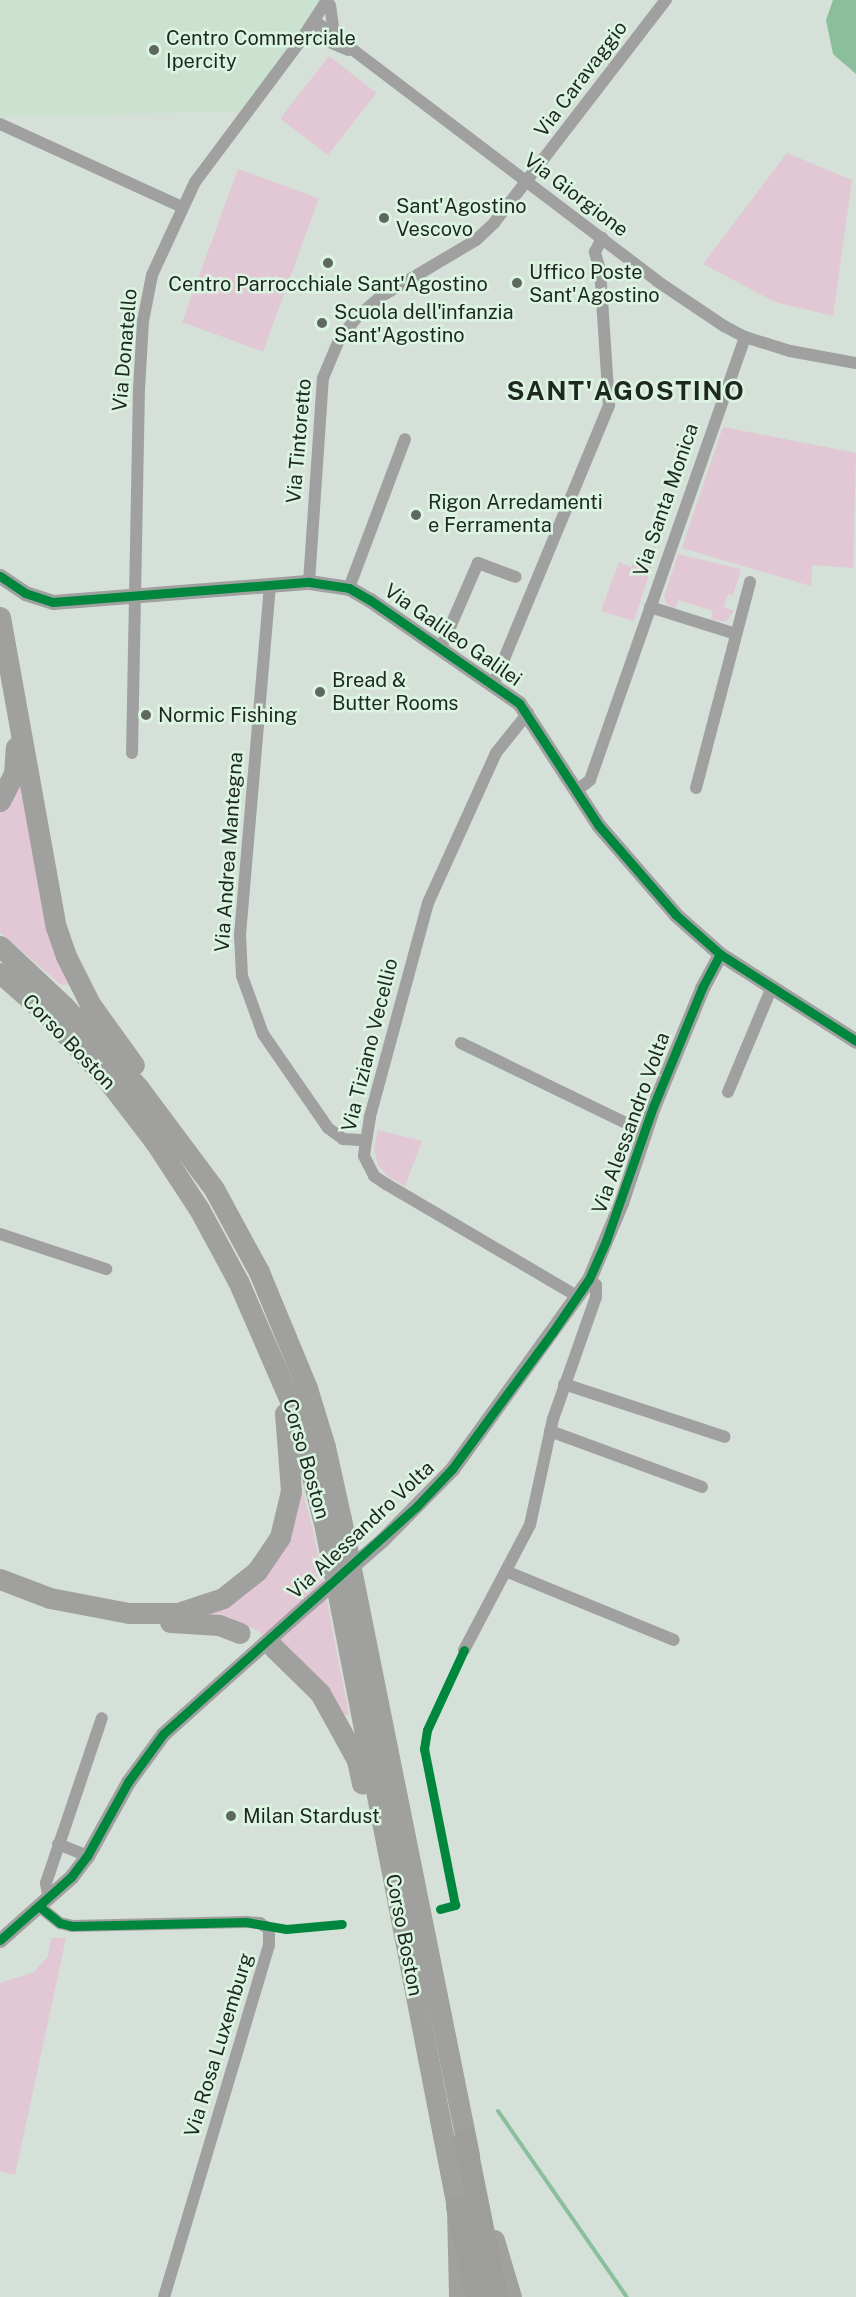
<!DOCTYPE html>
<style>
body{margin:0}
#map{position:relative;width:856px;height:2297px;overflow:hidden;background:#d5e1d8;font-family:"Public Sans",sans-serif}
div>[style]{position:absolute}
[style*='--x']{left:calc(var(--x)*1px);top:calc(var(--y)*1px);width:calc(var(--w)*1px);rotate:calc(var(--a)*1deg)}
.built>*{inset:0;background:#cbe2d1}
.green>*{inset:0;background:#e2c7d4;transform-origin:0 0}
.water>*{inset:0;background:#8bbe9b}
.stream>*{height:4px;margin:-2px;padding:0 2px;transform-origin:2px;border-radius:2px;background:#8bbe9b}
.minor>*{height:12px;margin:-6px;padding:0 6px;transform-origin:6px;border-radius:6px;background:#a1a0a1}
.tertiary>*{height:15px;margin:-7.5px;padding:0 7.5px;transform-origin:7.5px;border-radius:7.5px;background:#a1a0a1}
.trunk>*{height:21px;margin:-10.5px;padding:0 10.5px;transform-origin:10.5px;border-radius:10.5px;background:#a0a09e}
.motorway>*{height:22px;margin:-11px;padding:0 11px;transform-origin:11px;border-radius:11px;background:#9d9e9c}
.tertiary-bridge>*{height:15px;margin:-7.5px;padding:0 7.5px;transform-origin:7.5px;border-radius:7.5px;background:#a1a0a1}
.cycleway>*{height:9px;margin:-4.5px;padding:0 4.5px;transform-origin:4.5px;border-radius:4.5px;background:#00873e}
.dots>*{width:16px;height:16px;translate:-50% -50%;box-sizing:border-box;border:3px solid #dcf4e2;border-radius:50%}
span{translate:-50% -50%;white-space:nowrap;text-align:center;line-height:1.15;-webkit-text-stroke:5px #dcf4e2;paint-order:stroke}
.poi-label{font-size:20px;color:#1e2720}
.left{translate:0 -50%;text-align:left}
.street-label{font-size:20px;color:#1e2720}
.district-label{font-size:26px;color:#1e2720;font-weight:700;letter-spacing:1.5px}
</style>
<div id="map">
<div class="built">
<i style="clip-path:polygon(0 0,336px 0,251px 111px,0 117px)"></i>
</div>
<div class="green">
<i style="left:329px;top:56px;width:60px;height:79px;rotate:38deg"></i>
<i style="clip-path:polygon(787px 153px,852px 180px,833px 316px,775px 302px,703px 264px)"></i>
<i style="left:238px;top:169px;width:86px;height:163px;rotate:20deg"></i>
<i style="clip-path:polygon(723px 427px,856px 453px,853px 568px,812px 565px,811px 586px,682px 548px)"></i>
<i style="clip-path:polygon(678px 554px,741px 569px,733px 595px,728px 594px,724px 607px,734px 611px,726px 622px,711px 619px,713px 611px,678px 600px,675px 609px,667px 604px,664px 597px)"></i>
<i style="clip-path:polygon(635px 559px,652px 565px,634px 621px,601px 611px,619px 562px,631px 567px)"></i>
<i style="clip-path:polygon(19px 726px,72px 981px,67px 985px,61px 985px,0 932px,0 803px)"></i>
<i style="clip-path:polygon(378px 1130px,422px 1141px,405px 1186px,389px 1178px,378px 1165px,374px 1148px)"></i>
<i style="clip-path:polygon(296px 1492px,303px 1493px,313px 1530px,349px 1714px,342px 1716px,290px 1652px,253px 1628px,211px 1619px,210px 1609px,231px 1598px)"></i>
<i style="clip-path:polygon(51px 1938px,66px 1938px,15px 2175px,0 2171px,0 1983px,34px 1972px,48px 1956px)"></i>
</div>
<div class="water">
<i style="clip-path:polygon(833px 0,856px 0,856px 74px,833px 54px,826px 20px)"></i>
</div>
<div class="stream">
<i style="--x:498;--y:2111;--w:226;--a:55.3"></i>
</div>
<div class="minor">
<i style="--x:330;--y:5;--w:27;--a:82"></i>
<i style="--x:315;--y:21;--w:430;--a:37.2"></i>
<i style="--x:657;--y:281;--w:81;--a:33.9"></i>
<i style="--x:724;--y:326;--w:24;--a:28"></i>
<i style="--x:745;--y:337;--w:47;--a:17.3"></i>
<i style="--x:790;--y:351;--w:67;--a:10.3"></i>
<i style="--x:311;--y:26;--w:22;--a:43"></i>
<i style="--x:327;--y:41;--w:23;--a:23"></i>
<i style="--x:0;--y:124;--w:198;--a:24.5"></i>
<i style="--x:309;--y:582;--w:204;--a:-86.1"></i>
<i style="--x:323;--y:378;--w:41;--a:-67.2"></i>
<i style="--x:339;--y:340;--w:28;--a:-52"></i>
<i style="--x:356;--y:318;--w:32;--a:-41"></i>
<i style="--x:380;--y:297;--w:112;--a:-30.7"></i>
<i style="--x:476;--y:240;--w:25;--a:-43"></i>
<i style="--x:494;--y:223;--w:282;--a:-52.4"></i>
<i style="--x:270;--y:585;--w:351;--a:94.9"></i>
<i style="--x:240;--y:935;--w:41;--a:87.2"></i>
<i style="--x:242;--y:976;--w:62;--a:70.1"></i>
<i style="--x:263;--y:1034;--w:114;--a:55.3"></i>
<i style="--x:328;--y:1128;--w:19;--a:36"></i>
<i style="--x:343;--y:1139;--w:22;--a:3"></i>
<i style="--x:349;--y:588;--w:159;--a:-69.4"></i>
<i style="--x:650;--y:607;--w:90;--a:17.4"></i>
<i style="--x:441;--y:648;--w:93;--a:-66.5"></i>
<i style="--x:478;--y:563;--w:40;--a:20.2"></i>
<i style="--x:494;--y:683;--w:301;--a:-67.5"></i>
<i style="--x:609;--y:405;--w:135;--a:-93.8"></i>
<i style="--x:600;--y:270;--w:19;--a:-106"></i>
<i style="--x:595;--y:252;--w:16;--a:-63"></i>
<i style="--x:528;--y:713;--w:51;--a:128.7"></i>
<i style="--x:496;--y:753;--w:165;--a:114.4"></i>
<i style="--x:428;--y:903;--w:222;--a:105.2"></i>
<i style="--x:370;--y:1117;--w:39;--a:99"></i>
<i style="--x:364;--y:1156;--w:22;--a:63"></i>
<i style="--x:374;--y:1176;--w:14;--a:34"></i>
<i style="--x:386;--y:1184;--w:221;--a:30.4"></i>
<i style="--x:132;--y:753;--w:363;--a:-88.9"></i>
<i style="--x:139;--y:390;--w:69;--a:-86.7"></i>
<i style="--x:143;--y:321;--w:47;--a:-78.9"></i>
<i style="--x:152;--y:275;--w:102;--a:-65.2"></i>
<i style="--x:195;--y:182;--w:174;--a:-53.2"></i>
<i style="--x:299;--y:43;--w:51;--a:-56.9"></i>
<i style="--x:696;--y:788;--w:213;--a:-75.3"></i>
<i style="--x:576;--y:791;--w:18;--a:-38"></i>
<i style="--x:590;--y:780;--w:469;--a:-70.7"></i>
<i style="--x:461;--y:1043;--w:203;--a:25.9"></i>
<i style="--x:728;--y:1092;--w:114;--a:-67.3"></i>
<i style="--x:0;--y:1234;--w:112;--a:18.3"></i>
<i style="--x:564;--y:1384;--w:169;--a:18.2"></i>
<i style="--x:550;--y:1431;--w:162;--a:20.2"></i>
<i style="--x:508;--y:1572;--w:179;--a:22.3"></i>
<i style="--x:464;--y:1650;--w:141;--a:-62.2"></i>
<i style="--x:530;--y:1525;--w:108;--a:-77.8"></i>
<i style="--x:553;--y:1419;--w:129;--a:-70.6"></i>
<i style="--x:596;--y:1297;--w:12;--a:-90"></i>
<i style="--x:596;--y:1285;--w:9;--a:-139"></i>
<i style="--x:58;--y:1844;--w:31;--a:22"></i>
<i style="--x:49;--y:1899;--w:16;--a:-101"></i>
<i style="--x:46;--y:1883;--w:174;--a:-71.3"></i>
<i style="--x:40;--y:1907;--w:26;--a:39"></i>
<i style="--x:60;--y:1923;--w:12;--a:14"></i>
<i style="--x:72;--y:1926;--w:174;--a:-1.3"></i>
<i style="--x:246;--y:1922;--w:14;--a:4"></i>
<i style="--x:260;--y:1923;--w:11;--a:34"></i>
<i style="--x:269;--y:1929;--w:16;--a:90"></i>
<i style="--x:269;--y:1945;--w:367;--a:106.6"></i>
</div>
<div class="tertiary">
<i style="--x:0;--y:576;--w:30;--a:34"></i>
<i style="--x:25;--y:593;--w:29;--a:18"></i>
<i style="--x:53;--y:602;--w:257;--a:-4.5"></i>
<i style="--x:309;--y:582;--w:40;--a:8.5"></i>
<i style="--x:349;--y:588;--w:24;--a:30"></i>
<i style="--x:370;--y:600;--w:181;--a:34.7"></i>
<i style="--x:519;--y:703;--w:147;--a:57"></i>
<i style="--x:599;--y:826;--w:118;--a:49.1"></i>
<i style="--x:676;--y:915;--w:59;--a:41.6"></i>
<i style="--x:720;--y:954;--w:161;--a:32.6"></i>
<i style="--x:382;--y:1540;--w:100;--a:-45.4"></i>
<i style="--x:452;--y:1469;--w:234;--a:-54.2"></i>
<i style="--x:589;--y:1279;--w:82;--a:-67.2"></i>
<i style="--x:621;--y:1203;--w:101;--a:-71.6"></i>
<i style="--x:653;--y:1107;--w:129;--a:-67.6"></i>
<i style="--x:702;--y:988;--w:38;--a:-62"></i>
<i style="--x:0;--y:1940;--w:95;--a:-41.6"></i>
<i style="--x:71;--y:1877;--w:26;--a:-53"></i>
<i style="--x:87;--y:1856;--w:85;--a:-61"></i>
<i style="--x:128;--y:1782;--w:59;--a:-53.9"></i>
<i style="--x:163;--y:1734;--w:193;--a:-41.9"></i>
</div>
<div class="trunk">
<i style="--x:0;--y:617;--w:315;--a:79.8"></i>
<i style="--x:56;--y:927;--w:31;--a:71"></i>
<i style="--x:66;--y:956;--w:54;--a:63.4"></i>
<i style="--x:90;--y:1004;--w:75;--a:54.2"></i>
<i style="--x:0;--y:801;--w:31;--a:-63"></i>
<i style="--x:14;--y:773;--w:26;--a:-86"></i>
<i style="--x:0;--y:946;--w:88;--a:43.2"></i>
<i style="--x:64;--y:1006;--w:110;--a:47.6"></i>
<i style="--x:138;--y:1087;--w:127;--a:53.3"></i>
<i style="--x:214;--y:1189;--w:94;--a:61.5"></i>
<i style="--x:259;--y:1272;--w:126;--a:67.5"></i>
<i style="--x:307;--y:1388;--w:62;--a:73"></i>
<i style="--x:325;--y:1447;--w:74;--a:77.5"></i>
<i style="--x:341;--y:1519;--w:649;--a:78.62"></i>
<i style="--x:0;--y:973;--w:64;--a:41.2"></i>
<i style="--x:48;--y:1015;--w:91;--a:47.7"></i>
<i style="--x:109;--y:1082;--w:76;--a:52.5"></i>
<i style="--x:155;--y:1142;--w:80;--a:56.7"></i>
<i style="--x:199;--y:1209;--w:82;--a:61.6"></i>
<i style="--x:238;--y:1281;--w:148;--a:66.5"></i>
<i style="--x:297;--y:1417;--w:114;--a:75.8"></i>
<i style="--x:325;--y:1528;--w:692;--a:79"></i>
<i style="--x:457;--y:2207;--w:90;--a:88.7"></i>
<i style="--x:0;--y:1579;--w:53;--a:20.8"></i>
<i style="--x:50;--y:1598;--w:80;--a:10.8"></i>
<i style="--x:129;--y:1613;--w:49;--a:0"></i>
<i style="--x:178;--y:1613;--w:47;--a:-18.4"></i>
<i style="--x:223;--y:1598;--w:43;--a:-38.5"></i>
<i style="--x:257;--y:1571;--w:41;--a:-55.9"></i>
<i style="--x:280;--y:1537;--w:47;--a:-76.6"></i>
<i style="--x:291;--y:1491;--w:78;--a:-94.4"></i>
<i style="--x:170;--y:1622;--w:49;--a:3.5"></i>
<i style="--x:219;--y:1625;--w:22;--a:21"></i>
<i style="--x:274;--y:1648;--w:64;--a:44.4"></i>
<i style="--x:320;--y:1693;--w:77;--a:61.1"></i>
<i style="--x:357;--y:1760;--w:24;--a:78"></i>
<i style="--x:494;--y:2240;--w:59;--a:73.4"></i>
</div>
<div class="motorway">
<i style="--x:465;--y:2139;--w:161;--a:78.6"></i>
<i style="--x:457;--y:2207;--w:92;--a:77.5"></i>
</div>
<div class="tertiary-bridge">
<i style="--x:307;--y:1605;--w:99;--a:-40.9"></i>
</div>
<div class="cycleway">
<i style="--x:0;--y:576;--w:30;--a:34"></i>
<i style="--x:25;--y:593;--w:29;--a:18"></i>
<i style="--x:53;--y:602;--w:257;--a:-4.5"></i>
<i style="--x:309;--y:582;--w:40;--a:8.5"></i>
<i style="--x:349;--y:588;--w:24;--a:30"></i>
<i style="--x:370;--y:600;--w:181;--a:34.7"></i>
<i style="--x:519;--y:703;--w:147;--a:57"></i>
<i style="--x:599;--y:826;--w:118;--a:49.1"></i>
<i style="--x:676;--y:915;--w:59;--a:41.6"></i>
<i style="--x:720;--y:954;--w:161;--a:32.6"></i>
<i style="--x:40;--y:1907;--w:26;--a:39"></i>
<i style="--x:60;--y:1923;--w:12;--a:14"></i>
<i style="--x:72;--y:1926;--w:174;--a:-1.3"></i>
<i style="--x:246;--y:1922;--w:41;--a:9.9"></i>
<i style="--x:286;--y:1929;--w:56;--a:-5.1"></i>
<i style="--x:440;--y:1909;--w:16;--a:-15"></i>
<i style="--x:455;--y:1905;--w:159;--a:-101.2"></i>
<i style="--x:424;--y:1749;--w:19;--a:-81"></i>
<i style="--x:427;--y:1730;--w:88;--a:-65.2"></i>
<i style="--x:0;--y:1940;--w:95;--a:-41.6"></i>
<i style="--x:71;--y:1877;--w:26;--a:-53"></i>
<i style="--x:87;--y:1856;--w:85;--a:-61"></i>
<i style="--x:128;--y:1782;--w:59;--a:-53.9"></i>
<i style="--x:163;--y:1734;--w:341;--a:-41.9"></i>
<i style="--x:417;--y:1506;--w:51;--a:-46.6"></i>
<i style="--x:452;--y:1469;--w:169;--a:-53.7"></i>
<i style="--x:552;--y:1333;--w:65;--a:-55.6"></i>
<i style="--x:589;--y:1279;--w:42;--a:-65.9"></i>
<i style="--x:606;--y:1241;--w:142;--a:-70.7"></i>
<i style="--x:653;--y:1107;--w:129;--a:-67.6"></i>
<i style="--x:702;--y:988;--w:38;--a:-62"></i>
</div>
<div class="dots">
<i style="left:154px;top:50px;background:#5e6860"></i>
<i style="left:384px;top:218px;background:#5e6860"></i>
<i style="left:328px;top:263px;background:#5e6860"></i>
<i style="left:517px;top:283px;background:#5e6860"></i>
<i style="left:322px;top:323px;background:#5e6860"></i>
<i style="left:416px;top:515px;background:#5e6860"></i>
<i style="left:320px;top:692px;background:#5e6860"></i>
<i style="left:146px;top:715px;background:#5e6860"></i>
<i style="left:231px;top:1816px;background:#5e6860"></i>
</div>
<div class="poi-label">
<span class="left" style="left:166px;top:50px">Centro Commerciale<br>Ipercity</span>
<span class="left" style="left:396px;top:218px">Sant'Agostino<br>Vescovo</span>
<span class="left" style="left:529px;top:284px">Uffico Poste<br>Sant'Agostino</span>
<span style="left:328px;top:284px">Centro Parrocchiale Sant'Agostino</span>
<span class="left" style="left:334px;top:324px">Scuola dell'infanzia<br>Sant'Agostino</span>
<span class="left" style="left:428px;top:514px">Rigon Arredamenti<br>e Ferramenta</span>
<span class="left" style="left:332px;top:692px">Bread &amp;<br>Butter Rooms</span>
<span class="left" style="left:158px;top:715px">Normic Fishing</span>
<span class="left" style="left:243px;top:1816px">Milan Stardust</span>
</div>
<div class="street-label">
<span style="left:581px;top:79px;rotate:-53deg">Via Caravaggio</span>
<span style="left:576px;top:195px;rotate:37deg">Via Giorgione</span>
<span style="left:125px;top:350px;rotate:-85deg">Via Donatello</span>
<span style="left:299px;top:441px;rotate:-85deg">Via Tintoretto</span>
<span style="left:666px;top:500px;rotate:-71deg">Via Santa Monica</span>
<span style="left:453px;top:635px;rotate:35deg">Via Galileo Galilei</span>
<span style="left:229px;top:852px;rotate:-86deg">Via Andrea Mantegna</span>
<span style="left:69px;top:1042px;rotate:46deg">Corso Boston</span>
<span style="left:370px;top:1045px;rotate:-76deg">Via Tiziano Vecellio</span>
<span style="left:631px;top:1123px;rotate:-70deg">Via Alessandro Volta</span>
<span style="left:306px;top:1459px;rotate:74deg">Corso Boston</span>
<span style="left:361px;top:1530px;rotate:-43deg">Via Alessandro Volta</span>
<span style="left:404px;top:1935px;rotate:79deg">Corso Boston</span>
<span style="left:219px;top:2045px;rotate:-73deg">Via Rosa Luxemburg</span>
</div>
<div class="district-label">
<span style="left:626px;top:391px">SANT'AGOSTINO</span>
</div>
</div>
